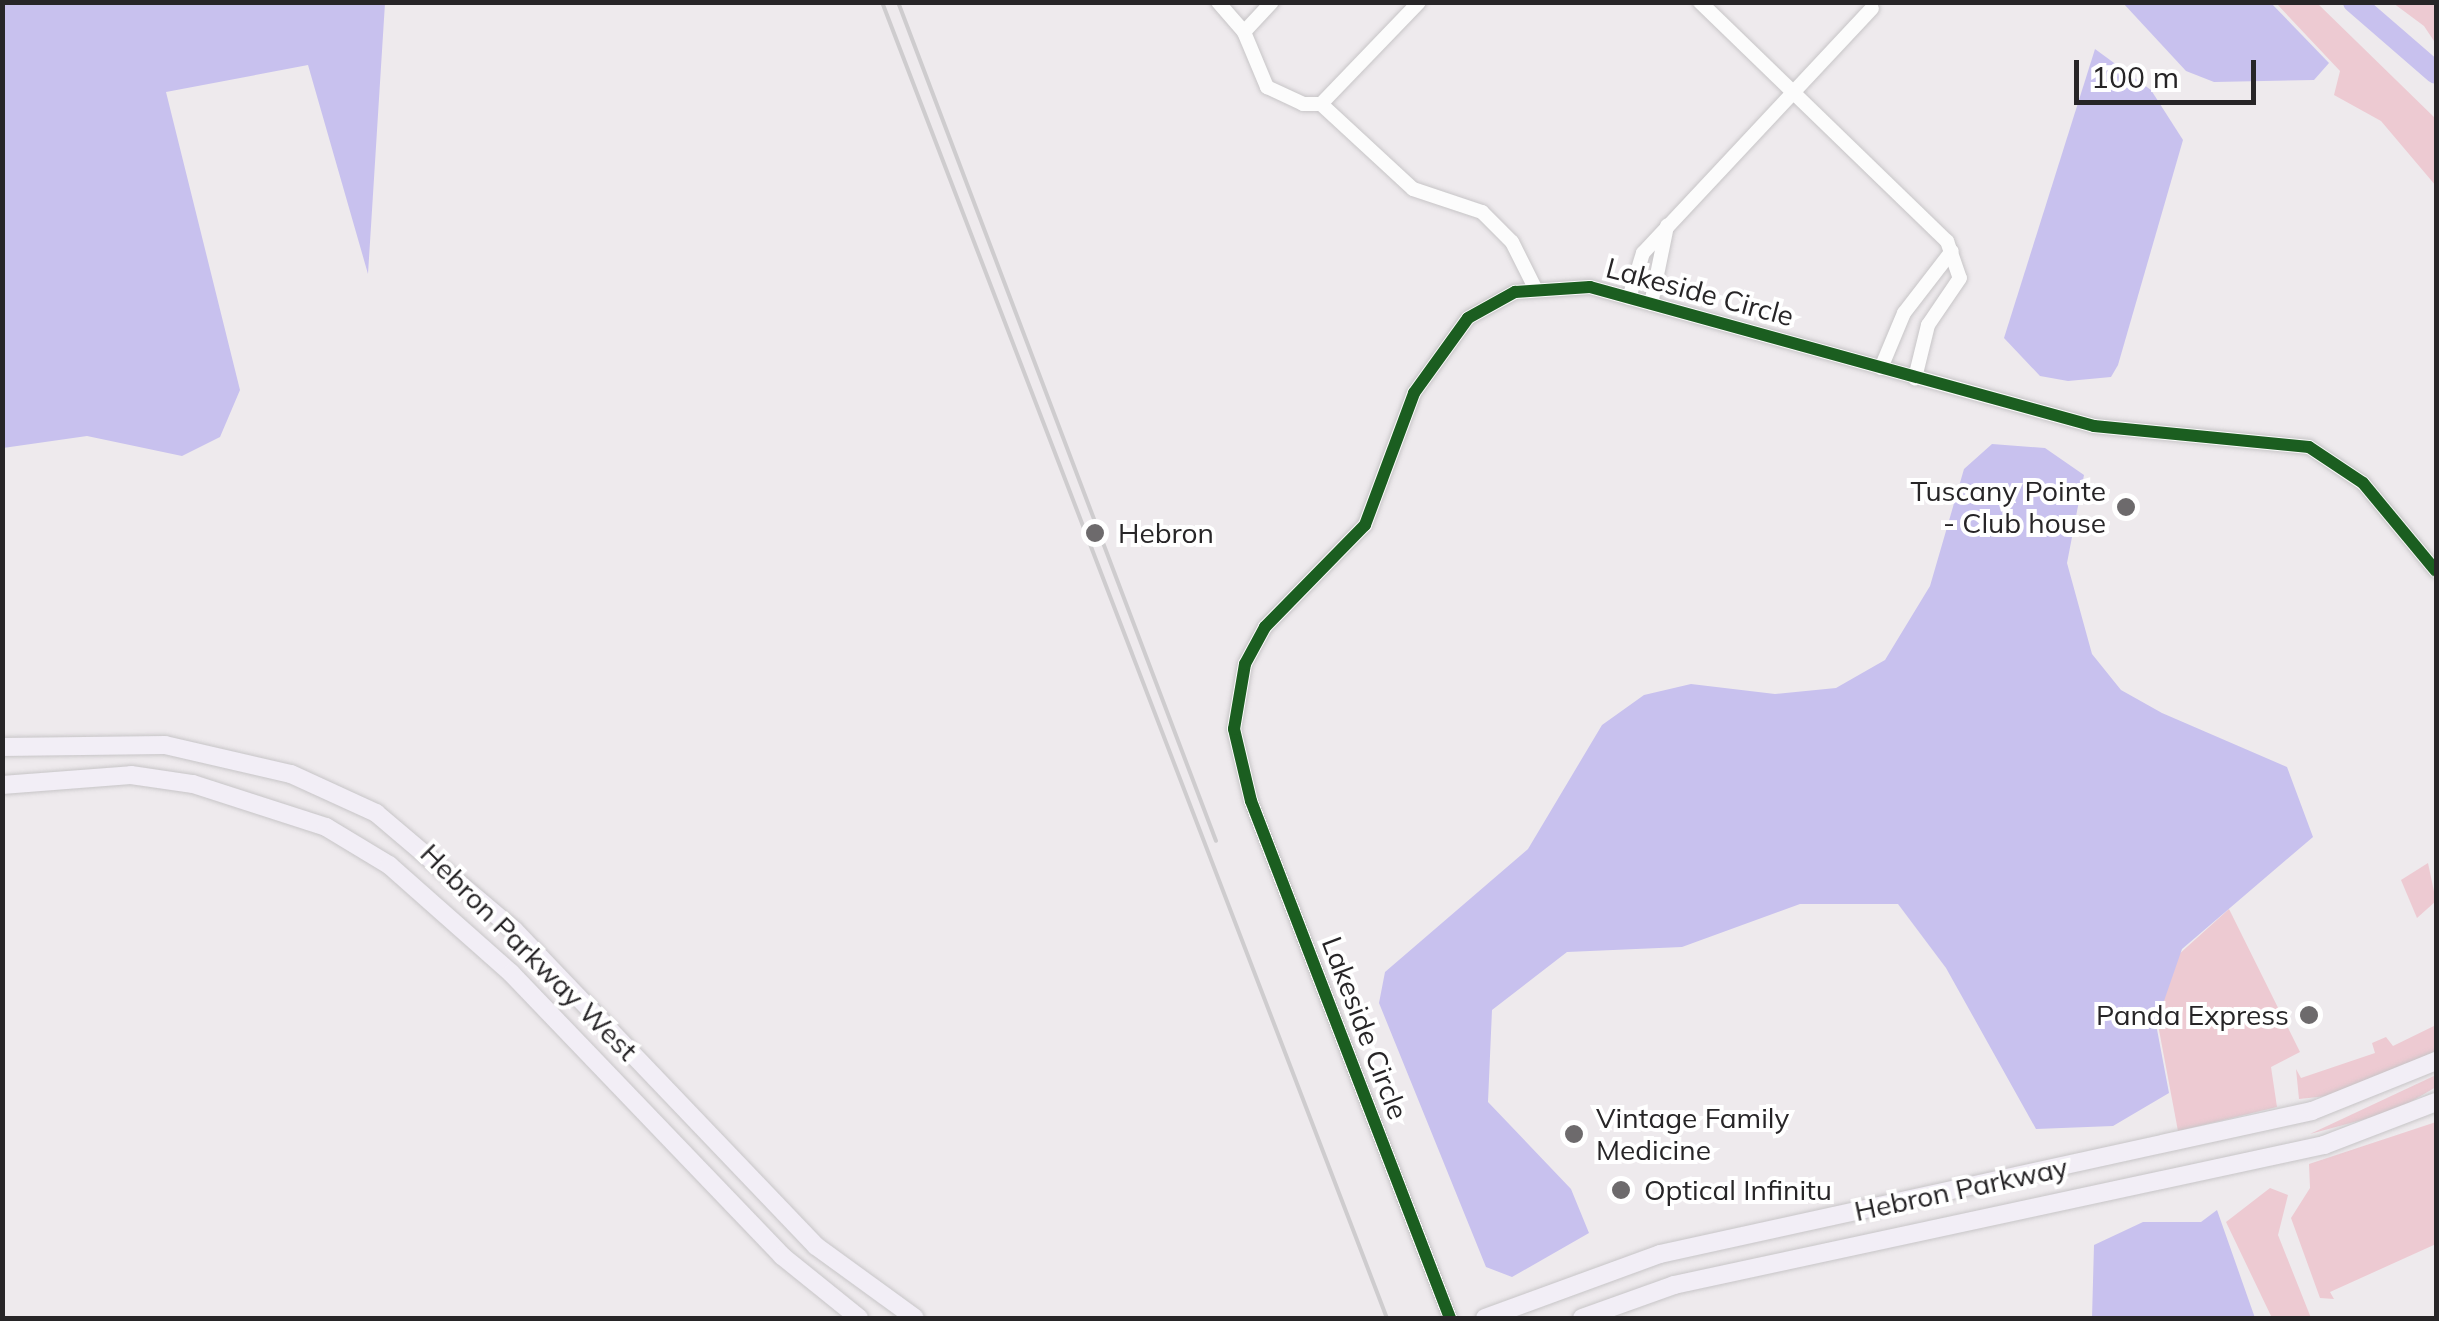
<!DOCTYPE html>
<style>
body{margin:0}
#map{position:relative;width:2439px;height:1321px;overflow:hidden;background:#eeeaed;font-family:Mulish,sans-serif}
div>[style]{position:absolute}
[style*='--x']{left:calc(var(--x)*1px);top:calc(var(--y)*1px);width:calc(var(--w)*1px);rotate:calc(var(--a)*1deg)}
.green>*{inset:0;background:#edcad2}
.water>*{inset:0;background:#c8c1ee}
.river>*{height:22px;margin:-11px;padding:0 11px;transform-origin:11px;border-radius:11px;background:#c8c1ee}
.roads{filter:drop-shadow(0 0 2px #c7c5c7) drop-shadow(0 0 2px #c7c5c7)}
.minor>*{height:14px;margin:-7px;padding:0 7px;transform-origin:7px;border-radius:7px;background:#fcfcfc}
.major>*{height:18px;margin:-9px;padding:0 9px;transform-origin:9px;border-radius:9px;background:#f2eef6}
.rail>*{height:4px;margin:-2px;padding:0 2px;transform-origin:2px;border-radius:2px;background:#ceccce}
.cycleway>*{height:12px;margin:-6px;padding:0 6px;transform-origin:6px;border-radius:6px;background:#1b5e20}
.dots>*{width:28px;height:28px;translate:-50% -50%;box-sizing:border-box;border:5px solid #fff;border-radius:50%}
span{translate:-50% -50%;white-space:nowrap;text-align:center;line-height:1.15;-webkit-text-stroke:8px #fff;paint-order:stroke}
.street-label{font-size:28px;color:#272527}
.poi-label{font-size:28px;color:#272527}
.right{translate:-100% -50%;text-align:right}
.left{translate:0 -50%;text-align:left}
.frame{position:absolute;inset:0;border:5px solid #272527;pointer-events:none}
.scale{position:absolute;left:2074px;top:60px;width:182px;height:45px;box-sizing:border-box;border:5px solid #272527;border-top:0;padding-left:12px;font-size:30px;line-height:35px;white-space:nowrap;color:#272527;-webkit-text-stroke:8px #fff;paint-order:stroke}
</style>
<div id="map">
<div class="green">
<i style="clip-path:polygon(2276px 3px,2317px 3px,2436px 119px,2436px 186px,2381px 121px,2334px 95px,2340px 71px)"></i>
<i style="clip-path:polygon(2393px 3px,2436px 3px,2436px 44px,2424px 26px)"></i>
<i style="clip-path:polygon(2428px 863px,2436px 901px,2417px 918px,2401px 880px)"></i>
<i style="clip-path:polygon(2229px 909px,2300px 1052px,2271px 1067px,2277px 1107px,2178px 1131px,2159px 1030px,2163px 996px,2177px 956px)"></i>
<i style="clip-path:polygon(2436px 1025px,2436px 1051px,2336px 1095px,2299px 1099px,2296px 1069px,2301px 1078px,2375px 1053px,2372px 1043px,2386px 1037px,2393px 1046px)"></i>
<i style="clip-path:polygon(2436px 1075px,2436px 1087px,2395px 1111px,2310px 1134px)"></i>
<i style="clip-path:polygon(2436px 1122px,2436px 1244px,2330px 1292px,2334px 1299px,2320px 1298px,2291px 1218px,2310px 1188px,2309px 1164px)"></i>
<i style="clip-path:polygon(2270px 1188px,2288px 1195px,2278px 1235px,2311px 1318px,2272px 1318px,2226px 1222px)"></i>
</div>
<div class="water">
<i style="clip-path:polygon(2px 3px,385px 3px,368px 274px,308px 65px,166px 92px,240px 390px,220px 437px,182px 456px,87px 436px,3px 448px)"></i>
<i style="clip-path:polygon(2123px 3px,2271px 3px,2329px 63px,2314px 80px,2214px 82px,2186px 71px)"></i>
<i style="clip-path:polygon(2095px 49px,2151px 90px,2183px 140px,2118px 365px,2111px 377px,2068px 381px,2040px 376px,2004px 338px)"></i>
<i style="clip-path:polygon(1992px 444px,2045px 448px,2084px 475px,2067px 563px,2092px 654px,2121px 690px,2162px 713px,2287px 767px,2313px 837px,2182px 949px,2156px 1024px,2169px 1093px,2113px 1126px,2036px 1129px,1946px 968px,1898px 904px,1800px 904px,1682px 947px,1567px 952px,1492px 1010px,1488px 1102px,1571px 1189px,1589px 1233px,1512px 1277px,1486px 1267px,1379px 1003px,1385px 972px,1528px 849px,1602px 725px,1644px 695px,1691px 684px,1775px 694px,1836px 688px,1885px 660px,1930px 586px,1964px 469px)"></i>
<i style="clip-path:polygon(2217px 1210px,2255px 1318px,2092px 1318px,2094px 1245px,2143px 1222px,2201px 1222px)"></i>
</div>
<div class="river">
<i style="--x:2354;--y:2;--w:108;--a:40.9"></i>
</div>
<div class="roads">
<div class="minor">
<i style="--x:1218;--y:2;--w:40;--a:49"></i>
<i style="--x:1244;--y:32;--w:60;--a:67.3"></i>
<i style="--x:1267;--y:87;--w:40;--a:25"></i>
<i style="--x:1303;--y:104;--w:18;--a:0"></i>
<i style="--x:1321;--y:104;--w:141;--a:-46.1"></i>
<i style="--x:1700;--y:2;--w:344;--a:44.1"></i>
<i style="--x:1947;--y:241;--w:39;--a:71"></i>
<i style="--x:1960;--y:278;--w:57;--a:124.2"></i>
<i style="--x:1928;--y:325;--w:55;--a:103.8"></i>
<i style="--x:1244;--y:32;--w:41;--a:-47"></i>
<i style="--x:1321;--y:104;--w:125;--a:42.7"></i>
<i style="--x:1413;--y:189;--w:73;--a:18.4"></i>
<i style="--x:1482;--y:212;--w:42;--a:45"></i>
<i style="--x:1512;--y:242;--w:51;--a:63.4"></i>
<i style="--x:1629;--y:298;--w:47;--a:-72.7"></i>
<i style="--x:1643;--y:253;--w:335;--a:-46.9"></i>
<i style="--x:1651;--y:304;--w:80;--a:-78.4"></i>
<i style="--x:1881;--y:368;--w:60;--a:-67.3"></i>
<i style="--x:1904;--y:313;--w:78;--a:-52.3"></i>
<i style="--x:1450;--y:1318;--w:554;--a:-111.05"></i>
<i style="--x:1251;--y:801;--w:74;--a:-103.3"></i>
<i style="--x:1234;--y:729;--w:66;--a:-80.4"></i>
<i style="--x:1245;--y:664;--w:42;--a:-61.6"></i>
<i style="--x:1265;--y:627;--w:143;--a:-45.6"></i>
<i style="--x:1365;--y:525;--w:141;--a:-69.6"></i>
<i style="--x:1414;--y:393;--w:92;--a:-54.2"></i>
<i style="--x:1468;--y:318;--w:54;--a:-29"></i>
<i style="--x:1515;--y:292;--w:75;--a:-3.8"></i>
<i style="--x:1590;--y:287;--w:523;--a:15.42"></i>
<i style="--x:2094;--y:426;--w:216;--a:5.6"></i>
<i style="--x:2309;--y:447;--w:65;--a:33.7"></i>
<i style="--x:2363;--y:483;--w:114;--a:50.3"></i>
</div>
<div class="major">
<i style="--x:2;--y:747;--w:163;--a:-0.7"></i>
<i style="--x:165;--y:745;--w:129;--a:13"></i>
<i style="--x:291;--y:774;--w:94;--a:24.6"></i>
<i style="--x:376;--y:813;--w:182;--a:40.3"></i>
<i style="--x:515;--y:931;--w:436;--a:46.3"></i>
<i style="--x:816;--y:1246;--w:122;--a:36"></i>
<i style="--x:2;--y:785;--w:129;--a:-4.4"></i>
<i style="--x:131;--y:775;--w:63;--a:8.3"></i>
<i style="--x:193;--y:784;--w:140;--a:17.9"></i>
<i style="--x:326;--y:827;--w:74;--a:31.1"></i>
<i style="--x:389;--y:865;--w:163;--a:41.5"></i>
<i style="--x:511;--y:973;--w:392;--a:46.2"></i>
<i style="--x:782;--y:1256;--w:99;--a:38.8"></i>
<i style="--x:1485;--y:1318;--w:186;--a:-20.1"></i>
<i style="--x:1660;--y:1254;--w:667;--a:-12.37"></i>
<i style="--x:2312;--y:1111;--w:134;--a:-22"></i>
<i style="--x:1582;--y:1318;--w:98;--a:-19.7"></i>
<i style="--x:1674;--y:1285;--w:665;--a:-12.15"></i>
<i style="--x:2324;--y:1145;--w:120;--a:-21"></i>
</div>
</div>
<div class="rail">
<i style="--x:882;--y:2;--w:1410;--a:69.01"></i>
<i style="--x:898;--y:2;--w:897;--a:69.24"></i>
</div>
<div class="cycleway">
<i style="--x:1450;--y:1318;--w:554;--a:-111.05"></i>
<i style="--x:1251;--y:801;--w:74;--a:-103.3"></i>
<i style="--x:1234;--y:729;--w:66;--a:-80.4"></i>
<i style="--x:1245;--y:664;--w:42;--a:-61.6"></i>
<i style="--x:1265;--y:627;--w:143;--a:-45.6"></i>
<i style="--x:1365;--y:525;--w:141;--a:-69.6"></i>
<i style="--x:1414;--y:393;--w:92;--a:-54.2"></i>
<i style="--x:1468;--y:318;--w:54;--a:-29"></i>
<i style="--x:1515;--y:292;--w:75;--a:-3.8"></i>
<i style="--x:1590;--y:287;--w:523;--a:15.42"></i>
<i style="--x:2094;--y:426;--w:216;--a:5.6"></i>
<i style="--x:2309;--y:447;--w:65;--a:33.7"></i>
<i style="--x:2363;--y:483;--w:114;--a:50.3"></i>
</div>
<div class="dots">
<i style="left:2126px;top:507px;background:#6d6a6c"></i>
<i style="left:1095px;top:533px;background:#6d6a6c"></i>
<i style="left:2309px;top:1015px;background:#6d6a6c"></i>
<i style="left:1574px;top:1134px;background:#6d6a6c"></i>
<i style="left:1621px;top:1190px;background:#6d6a6c"></i>
</div>
<div class="street-label">
<span style="left:1700px;top:292px;rotate:15deg">Lakeside Circle</span>
<span style="left:529px;top:952px;rotate:45deg">Hebron Parkway West</span>
<span style="left:1365px;top:1028px;rotate:69deg">Lakeside Circle</span>
<span style="left:1961px;top:1189px;rotate:-12deg">Hebron Parkway</span>
</div>
<div class="poi-label">
<span class="right" style="left:2106px;top:507px">Tuscany Pointe<br>- Club house</span>
<span class="left" style="left:1118px;top:533px">Hebron</span>
<span class="right" style="left:2289px;top:1015px">Panda Express</span>
<span class="left" style="left:1596px;top:1134px">Vintage Family<br>Medicine</span>
<span class="left" style="left:1644px;top:1190px">Optical Infinitu</span>
</div>
<div class="frame"></div>
<div class="scale">100 m</div>
</div>
